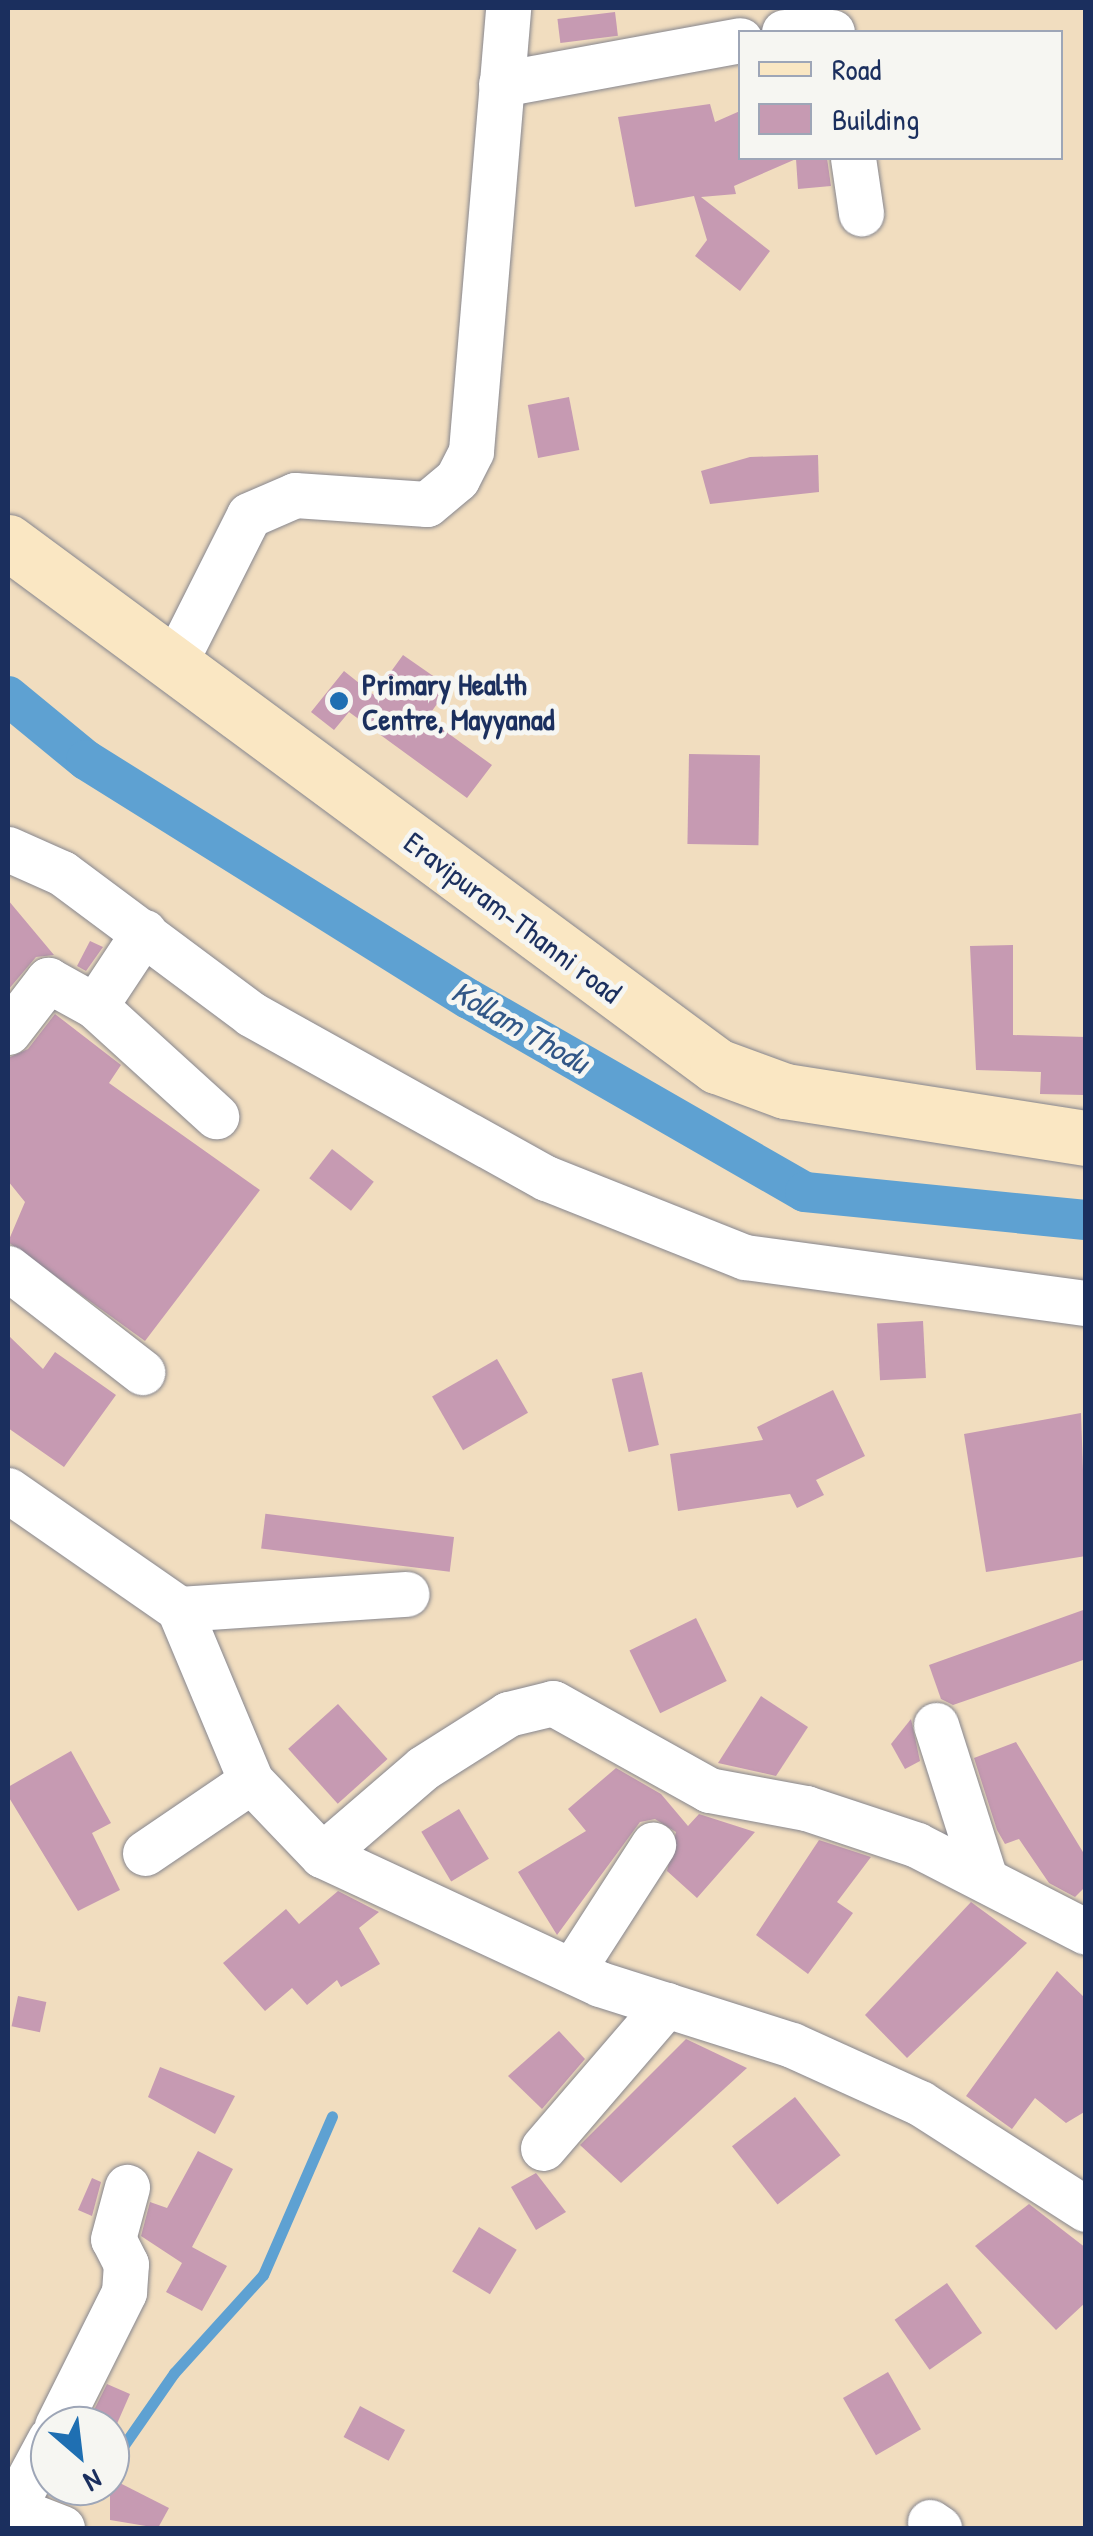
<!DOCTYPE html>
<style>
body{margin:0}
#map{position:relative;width:1093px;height:2536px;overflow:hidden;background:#f1ddbf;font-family:"Patrick Hand",sans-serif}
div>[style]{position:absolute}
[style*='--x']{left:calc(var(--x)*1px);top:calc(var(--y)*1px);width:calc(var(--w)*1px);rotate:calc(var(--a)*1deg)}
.stream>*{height:11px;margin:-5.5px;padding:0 5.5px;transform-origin:5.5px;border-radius:5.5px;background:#5ea1d2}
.canal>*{height:40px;margin:-20px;padding:0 20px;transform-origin:20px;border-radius:20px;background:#5ea1d2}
.building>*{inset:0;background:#c69ab2;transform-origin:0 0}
.roads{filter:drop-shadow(0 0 2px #86868e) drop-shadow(0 0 2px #86868e)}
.minor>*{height:45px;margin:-22.5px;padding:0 22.5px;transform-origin:22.5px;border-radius:22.5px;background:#fff}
.secondary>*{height:55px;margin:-27.5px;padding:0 27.5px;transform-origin:27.5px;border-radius:27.5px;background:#fae7c3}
.dots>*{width:28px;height:28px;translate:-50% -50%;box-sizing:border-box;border:5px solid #f6f6f2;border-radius:50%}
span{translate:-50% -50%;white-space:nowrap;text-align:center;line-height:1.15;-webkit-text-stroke:10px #f6f6f2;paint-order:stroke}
.poi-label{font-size:30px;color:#1b2f5e;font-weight:700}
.left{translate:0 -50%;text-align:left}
.street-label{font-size:30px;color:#1b2f5e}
.water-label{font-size:32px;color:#325787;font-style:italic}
.frame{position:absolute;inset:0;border:10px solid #1b2f5e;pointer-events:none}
.legend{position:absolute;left:738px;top:30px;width:325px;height:130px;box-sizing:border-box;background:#f6f6f2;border:2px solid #9ea6b7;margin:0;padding:12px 18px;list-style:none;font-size:30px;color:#1b2f5e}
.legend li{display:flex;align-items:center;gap:20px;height:50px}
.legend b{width:50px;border:2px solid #9ea6b7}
.north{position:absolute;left:30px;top:2406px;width:100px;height:100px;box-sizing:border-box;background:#f6f6f2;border:2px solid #9ea6b7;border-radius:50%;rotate:152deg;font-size:28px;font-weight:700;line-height:40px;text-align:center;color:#1b2f5e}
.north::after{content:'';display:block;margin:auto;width:35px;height:45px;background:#1f6fb2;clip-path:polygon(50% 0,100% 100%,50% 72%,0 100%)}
</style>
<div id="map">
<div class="stream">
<i style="--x:110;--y:2465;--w:112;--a:-55.2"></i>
<i style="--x:174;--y:2373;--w:132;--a:-47.8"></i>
<i style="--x:263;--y:2275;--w:173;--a:-66.5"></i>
</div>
<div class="canal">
<i style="--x:8;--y:696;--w:101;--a:39.4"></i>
<i style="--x:86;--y:760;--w:451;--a:32"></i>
<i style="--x:469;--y:999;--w:387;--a:29.9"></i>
<i style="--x:805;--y:1192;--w:282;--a:5.7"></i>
</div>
<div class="building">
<i style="left:615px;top:12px;width:24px;height:58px;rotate:83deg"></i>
<i style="clip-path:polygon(710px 104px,715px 122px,740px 111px,740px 158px,827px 158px,831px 186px,798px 189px,796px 159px,734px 186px,736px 194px,701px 197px,770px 251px,740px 291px,695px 256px,707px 240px,694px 196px,635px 207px,618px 117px)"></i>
<i style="left:569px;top:397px;width:54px;height:42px;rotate:79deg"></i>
<i style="clip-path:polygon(818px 455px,819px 492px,710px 504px,701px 471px,750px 457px)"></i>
<i style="clip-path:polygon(403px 655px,449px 687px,427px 718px,492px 765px,467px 798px,349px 712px,334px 730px,311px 712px,344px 671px,374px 695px)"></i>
<i style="left:689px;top:754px;width:71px;height:90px;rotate:1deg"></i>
<i style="clip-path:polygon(8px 900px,54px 955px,36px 957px,8px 990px)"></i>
<i style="clip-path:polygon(90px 941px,103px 947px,86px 971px,77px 966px)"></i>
<i style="clip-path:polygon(1013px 945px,1013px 1035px,1086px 1037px,1084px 1095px,1040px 1094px,1041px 1072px,976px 1070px,970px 946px)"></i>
<i style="clip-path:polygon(55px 1014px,121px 1065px,109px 1083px,260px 1190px,145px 1341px,8px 1242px,25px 1202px,8px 1181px,8px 1058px,28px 1049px)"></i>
<i style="left:332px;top:1149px;width:53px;height:37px;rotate:38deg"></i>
<i style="left:923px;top:1321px;width:57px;height:46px;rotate:87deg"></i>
<i style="clip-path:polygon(8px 1335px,43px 1369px,55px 1352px,116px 1395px,64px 1467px,8px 1428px)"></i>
<i style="left:497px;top:1359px;width:62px;height:75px;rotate:60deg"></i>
<i style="left:642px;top:1372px;width:75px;height:31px;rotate:77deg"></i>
<i style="clip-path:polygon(833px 1390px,865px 1456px,816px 1480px,824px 1495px,797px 1508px,790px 1494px,678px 1511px,670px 1454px,763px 1440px,757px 1427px)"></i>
<i style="clip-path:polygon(1081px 1413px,1086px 1556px,986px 1572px,964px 1434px)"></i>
<i style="left:454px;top:1537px;width:35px;height:190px;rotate:97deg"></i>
<i style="clip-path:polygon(1086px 1609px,1086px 1659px,953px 1705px,941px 1699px,929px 1665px)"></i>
<i style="left:696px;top:1618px;width:70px;height:74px;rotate:64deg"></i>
<i style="clip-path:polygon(761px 1696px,808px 1727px,776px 1776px,718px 1763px)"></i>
<i style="left:338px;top:1704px;width:74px;height:67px;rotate:48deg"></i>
<i style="clip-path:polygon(911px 1719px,920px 1761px,905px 1769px,891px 1744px)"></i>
<i style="clip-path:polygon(1016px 1742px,1086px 1857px,1086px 1886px,1075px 1897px,1049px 1883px,1019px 1839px,1005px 1844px,997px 1830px,974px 1758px)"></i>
<i style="clip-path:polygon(71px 1751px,111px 1823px,92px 1833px,120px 1890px,78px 1911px,8px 1796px,8px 1787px)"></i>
<i style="clip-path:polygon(616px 1768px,661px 1794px,688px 1826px,699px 1814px,755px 1832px,697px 1898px,667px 1871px,676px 1832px,655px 1819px,640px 1822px,557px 1935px,518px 1872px,586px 1831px,568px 1809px)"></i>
<i style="left:459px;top:1809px;width:58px;height:44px;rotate:59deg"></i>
<i style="clip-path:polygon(819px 1840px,871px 1857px,837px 1902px,853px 1913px,808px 1974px,756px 1935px)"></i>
<i style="clip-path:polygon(338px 1891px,379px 1912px,359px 1928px,380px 1964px,341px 1987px,337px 1980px,307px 2005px,292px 1988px,265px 2011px,223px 1963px,286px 1909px,299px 1924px)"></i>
<i style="clip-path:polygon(971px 1902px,1027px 1943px,907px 2058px,865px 2015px)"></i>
<i style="clip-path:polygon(1057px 1971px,1086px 1999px,1086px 2111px,1066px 2123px,1035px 2098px,1012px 2129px,966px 2096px)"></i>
<i style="left:18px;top:1996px;width:29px;height:31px;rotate:12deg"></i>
<i style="clip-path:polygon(559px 2031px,585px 2059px,542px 2109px,508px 2076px)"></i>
<i style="clip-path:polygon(686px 2039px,747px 2068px,621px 2183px,580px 2145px)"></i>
<i style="clip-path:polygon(160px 2067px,235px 2096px,215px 2134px,148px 2097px)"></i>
<i style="left:795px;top:2097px;width:74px;height:80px;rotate:52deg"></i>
<i style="clip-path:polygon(198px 2151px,233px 2169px,192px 2247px,227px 2266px,202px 2311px,166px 2292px,182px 2263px,141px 2236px,150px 2202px,167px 2208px)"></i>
<i style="clip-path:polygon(536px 2173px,566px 2212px,536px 2230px,511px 2187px)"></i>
<i style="clip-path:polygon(92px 2178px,101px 2182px,92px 2216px,78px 2210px)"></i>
<i style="clip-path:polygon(1029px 2204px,1086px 2248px,1086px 2302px,1056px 2330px,975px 2246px)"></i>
<i style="left:479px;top:2227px;width:44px;height:52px;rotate:31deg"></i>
<i style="left:947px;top:2283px;width:61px;height:64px;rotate:55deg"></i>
<i style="left:888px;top:2372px;width:66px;height:52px;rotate:60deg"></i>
<i style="clip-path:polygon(107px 2384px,130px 2394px,116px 2426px,86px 2426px)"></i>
<i style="left:360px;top:2406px;width:51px;height:35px;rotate:28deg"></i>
<i style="clip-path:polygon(110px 2478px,169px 2508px,158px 2528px,110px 2520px)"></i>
</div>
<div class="roads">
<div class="minor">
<i style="--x:784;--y:32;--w:48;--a:0"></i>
<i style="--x:501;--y:84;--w:243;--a:-10.4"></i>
<i style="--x:853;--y:158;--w:56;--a:81.7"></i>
<i style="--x:176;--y:660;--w:162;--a:-63.3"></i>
<i style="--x:249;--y:515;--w:50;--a:-23.5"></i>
<i style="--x:295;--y:495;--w:132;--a:3.9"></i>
<i style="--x:427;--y:504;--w:39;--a:-40"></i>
<i style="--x:457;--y:479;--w:31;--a:-63"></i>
<i style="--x:471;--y:451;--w:445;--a:-85.2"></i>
<i style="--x:8;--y:849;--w:59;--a:24"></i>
<i style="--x:62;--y:873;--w:236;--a:36.7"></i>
<i style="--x:251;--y:1014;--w:338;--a:29.1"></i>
<i style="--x:546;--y:1178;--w:214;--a:21.7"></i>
<i style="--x:745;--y:1257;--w:344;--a:7.7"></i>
<i style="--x:95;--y:1006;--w:89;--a:-56.5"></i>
<i style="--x:8;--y:1032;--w:66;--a:-52.4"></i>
<i style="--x:48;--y:980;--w:54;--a:29"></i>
<i style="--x:95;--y:1006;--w:164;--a:42.3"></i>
<i style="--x:8;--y:1268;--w:170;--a:37.8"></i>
<i style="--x:8;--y:1490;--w:208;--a:34.8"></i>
<i style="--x:179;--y:1609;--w:228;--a:-3.8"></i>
<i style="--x:179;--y:1609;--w:186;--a:67.3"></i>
<i style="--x:936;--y:1725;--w:157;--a:72.3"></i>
<i style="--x:145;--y:1853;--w:128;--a:-34.2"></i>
<i style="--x:251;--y:1781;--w:103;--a:46.2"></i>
<i style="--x:322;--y:1855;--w:306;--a:24.9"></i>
<i style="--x:600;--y:1984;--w:201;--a:17.6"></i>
<i style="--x:792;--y:2045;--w:141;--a:24.4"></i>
<i style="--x:920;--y:2103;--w:197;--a:32.6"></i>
<i style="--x:322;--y:1855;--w:133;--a:-40.7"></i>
<i style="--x:423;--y:1768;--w:101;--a:-32.4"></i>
<i style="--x:508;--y:1714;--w:46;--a:-13.7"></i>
<i style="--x:553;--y:1703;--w:179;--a:29.1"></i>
<i style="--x:709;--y:1790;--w:99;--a:10.5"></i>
<i style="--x:806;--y:1808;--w:117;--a:18.4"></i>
<i style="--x:917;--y:1845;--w:190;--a:27.2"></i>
<i style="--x:573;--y:1969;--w:148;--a:-57.2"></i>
<i style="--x:543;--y:2148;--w:189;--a:-49.3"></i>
<i style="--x:57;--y:2426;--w:150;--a:-63.4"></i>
<i style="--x:124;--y:2292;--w:28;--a:-86"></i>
<i style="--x:126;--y:2264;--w:28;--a:-117"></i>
<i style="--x:113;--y:2239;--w:54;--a:-74.9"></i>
<i style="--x:8;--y:2507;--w:58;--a:21.3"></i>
<i style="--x:13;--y:2508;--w:78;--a:-61.8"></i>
<i style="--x:930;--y:2522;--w:11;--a:34"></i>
</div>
<div class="secondary">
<i style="--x:8;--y:542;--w:882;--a:36.47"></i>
<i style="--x:717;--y:1066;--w:72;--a:20.2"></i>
<i style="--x:785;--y:1091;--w:305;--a:8.9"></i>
</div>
</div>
<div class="dots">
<i style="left:339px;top:701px;background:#1f6fb2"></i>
</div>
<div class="poi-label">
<span class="left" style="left:362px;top:701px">Primary Health<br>Centre, Mayyanad</span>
</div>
<div class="street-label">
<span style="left:513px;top:917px;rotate:37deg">Eravipuram-Thanni road</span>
</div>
<div class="water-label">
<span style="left:520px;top:1027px;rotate:30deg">Kollam Thodu</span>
</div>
<div class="frame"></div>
<ul class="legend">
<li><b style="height:12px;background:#fae7c3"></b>Road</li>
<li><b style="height:28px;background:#c69ab2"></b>Building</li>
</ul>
<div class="north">N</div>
</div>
